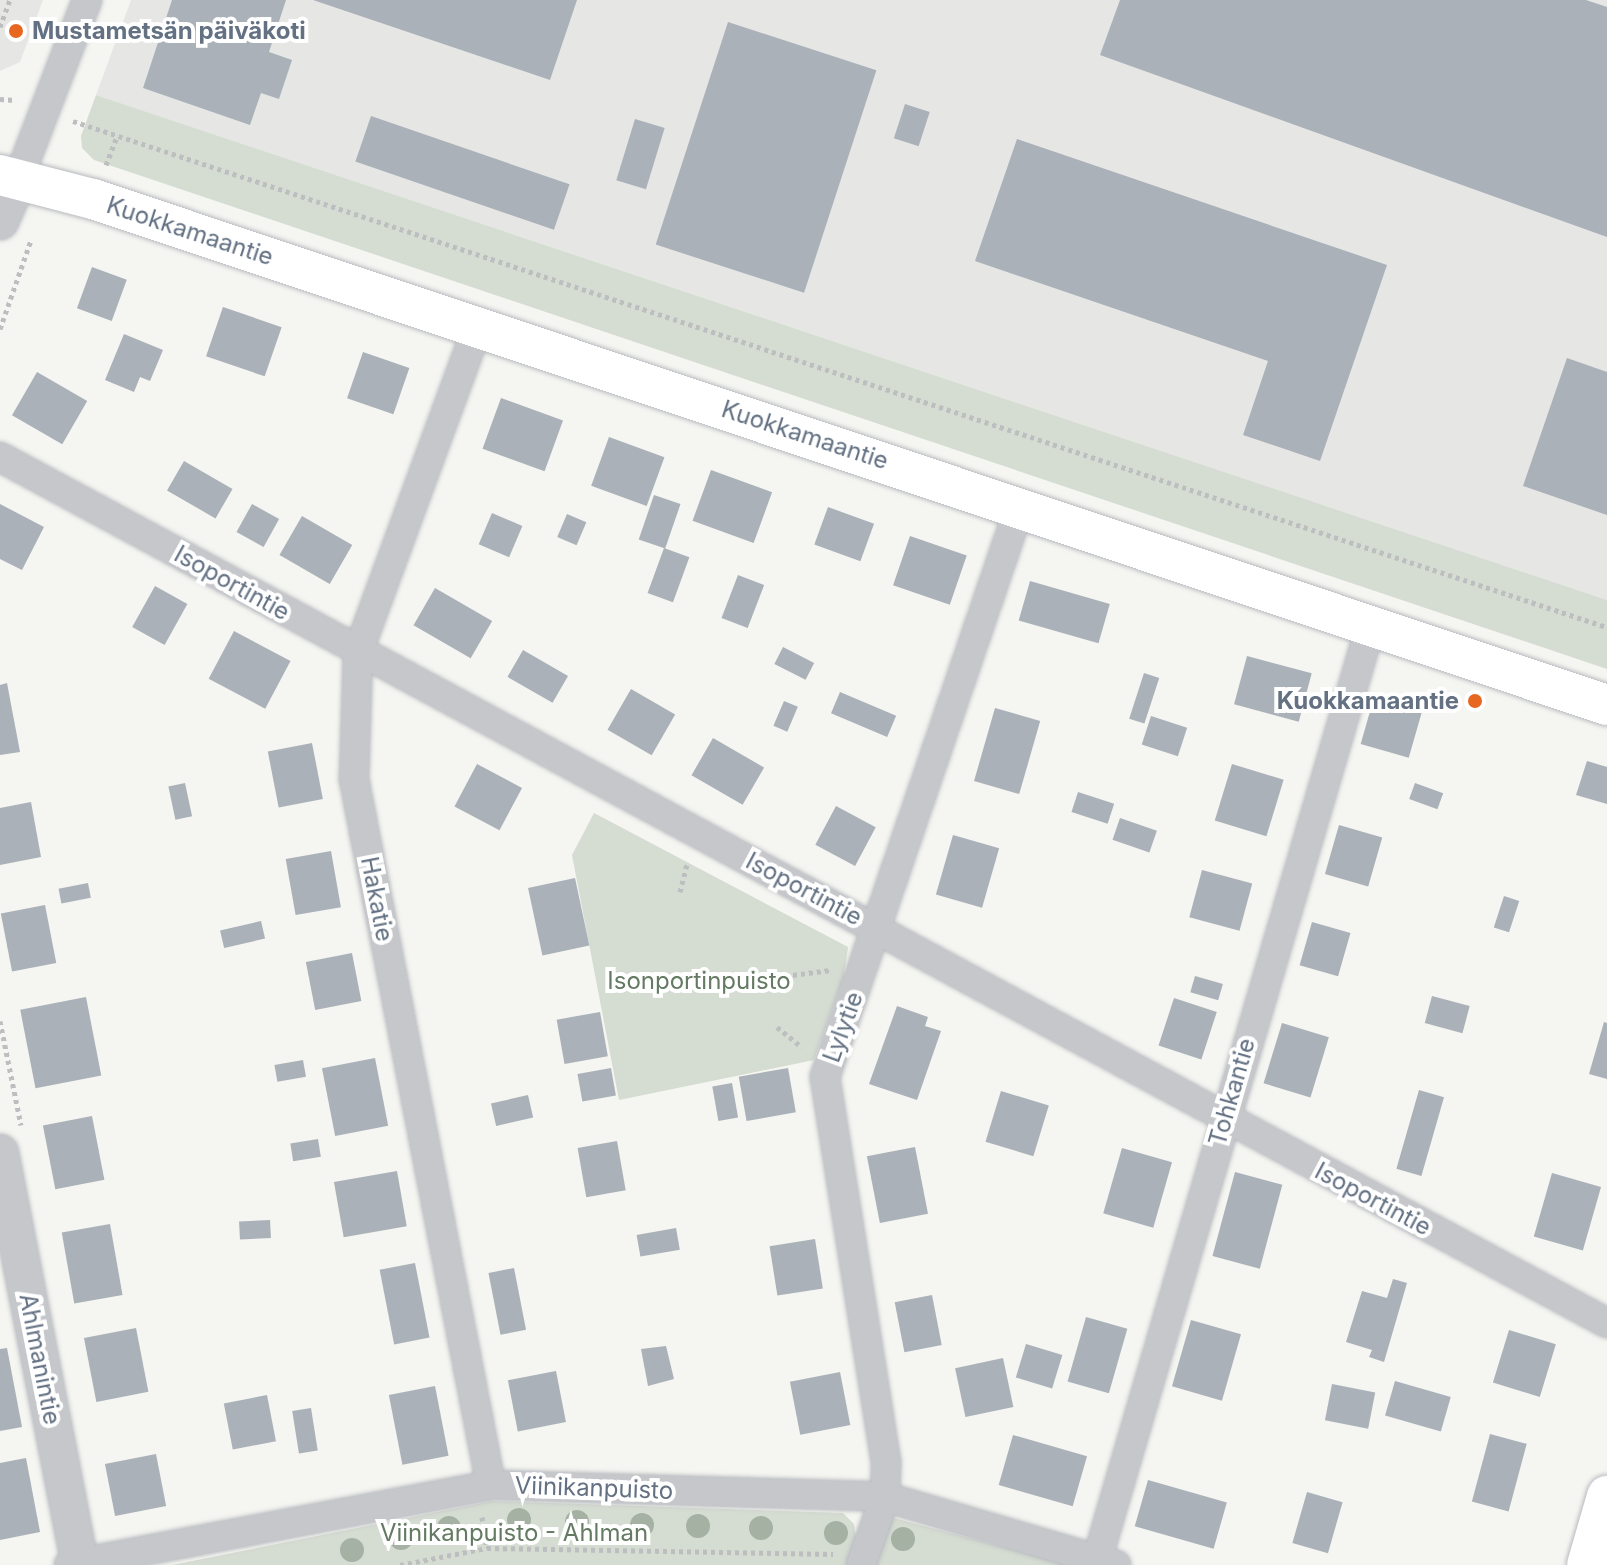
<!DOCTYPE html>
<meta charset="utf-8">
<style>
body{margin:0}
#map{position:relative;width:1607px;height:1565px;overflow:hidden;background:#f5f5f1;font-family:Inter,sans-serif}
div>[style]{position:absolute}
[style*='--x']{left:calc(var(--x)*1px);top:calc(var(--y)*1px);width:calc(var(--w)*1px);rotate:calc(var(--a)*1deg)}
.built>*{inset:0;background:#e6e6e5}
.green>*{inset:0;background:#d5dcd2}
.building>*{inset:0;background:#aab1b8;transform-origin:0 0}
.path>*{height:5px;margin-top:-2.5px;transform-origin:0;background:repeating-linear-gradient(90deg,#bcbec0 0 4px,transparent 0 8px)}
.roads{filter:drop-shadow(0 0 2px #b7babf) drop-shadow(0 0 2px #b7babf)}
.minor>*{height:28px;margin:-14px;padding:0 14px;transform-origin:14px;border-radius:14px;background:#c5c7cb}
.tertiary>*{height:36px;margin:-18px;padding:0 18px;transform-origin:18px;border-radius:18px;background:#c5c7cb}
.secondary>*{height:40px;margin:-20px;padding:0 20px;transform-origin:20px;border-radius:20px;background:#fff}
.trees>*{width:24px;height:24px;margin:-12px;border-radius:50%;background:#a5b1a2}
.dots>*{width:22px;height:22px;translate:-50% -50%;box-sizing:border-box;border:4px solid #fff;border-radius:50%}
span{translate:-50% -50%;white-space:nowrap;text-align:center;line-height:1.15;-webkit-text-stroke:8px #fff;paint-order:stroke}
.poi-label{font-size:24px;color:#637183;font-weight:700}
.left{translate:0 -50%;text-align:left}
.right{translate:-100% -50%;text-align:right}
.street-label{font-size:24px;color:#637183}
.park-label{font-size:24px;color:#647a62}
</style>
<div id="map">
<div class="built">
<i style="clip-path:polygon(0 0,43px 0,20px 62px,0 71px)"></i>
<i style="clip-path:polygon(131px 0,1607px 0,1607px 600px,96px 95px)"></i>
</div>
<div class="green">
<i style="clip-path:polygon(96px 95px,1607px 600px,1607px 669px,94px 160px,82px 148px,81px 136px)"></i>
<i style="clip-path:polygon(594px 813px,848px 947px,844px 976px,814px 1060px,619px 1100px,572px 855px)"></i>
<i style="clip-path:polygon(492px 1501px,843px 1513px,854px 1524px,857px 1544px,850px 1565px,172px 1565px)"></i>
<i style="clip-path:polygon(890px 1517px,1071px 1565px,876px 1565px)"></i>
</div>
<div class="building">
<i style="clip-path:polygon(172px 0,286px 0,269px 52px,292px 60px,279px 99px,261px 93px,250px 125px,143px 88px)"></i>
<i style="clip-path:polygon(313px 0,577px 0,550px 80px)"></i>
<i style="clip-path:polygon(1120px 0,1586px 0,1607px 7px,1607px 237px,1100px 55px)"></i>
<i style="left:728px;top:22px;width:156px;height:234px;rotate:18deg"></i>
<i style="left:905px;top:104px;width:26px;height:36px;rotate:18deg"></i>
<i style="left:371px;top:116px;width:210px;height:48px;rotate:19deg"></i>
<i style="left:635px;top:119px;width:31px;height:64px;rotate:17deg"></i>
<i style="clip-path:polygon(1017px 139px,1387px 265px,1320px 461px,1243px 435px,1268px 361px,975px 261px)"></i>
<i style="left:92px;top:267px;width:37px;height:44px;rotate:20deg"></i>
<i style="left:223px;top:307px;width:62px;height:52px;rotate:19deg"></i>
<i style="clip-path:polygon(124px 334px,163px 350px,150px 381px,140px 377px,134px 392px,105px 380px)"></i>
<i style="left:363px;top:352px;width:49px;height:49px;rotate:19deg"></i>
<i style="clip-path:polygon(1567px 358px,1607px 372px,1607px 515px,1523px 486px)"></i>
<i style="left:37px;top:372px;width:58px;height:50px;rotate:30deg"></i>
<i style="left:501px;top:398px;width:66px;height:54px;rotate:20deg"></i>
<i style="left:609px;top:437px;width:59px;height:52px;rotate:20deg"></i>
<i style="left:184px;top:461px;width:56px;height:34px;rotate:30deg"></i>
<i style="left:711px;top:470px;width:65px;height:54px;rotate:20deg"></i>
<i style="left:654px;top:495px;width:28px;height:47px;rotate:19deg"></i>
<i style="clip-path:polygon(0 504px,44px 527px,22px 570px,0 559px)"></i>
<i style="left:252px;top:504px;width:31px;height:32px;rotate:29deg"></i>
<i style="left:828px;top:507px;width:49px;height:40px;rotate:20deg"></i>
<i style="left:492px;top:513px;width:33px;height:34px;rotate:23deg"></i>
<i style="left:567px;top:514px;width:21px;height:25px;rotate:23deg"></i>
<i style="left:302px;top:516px;width:58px;height:45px;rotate:30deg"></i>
<i style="left:910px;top:536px;width:60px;height:52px;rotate:19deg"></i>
<i style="left:664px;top:548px;width:27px;height:48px;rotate:20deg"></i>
<i style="left:738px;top:575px;width:28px;height:46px;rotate:21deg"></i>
<i style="left:1030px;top:581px;width:83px;height:41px;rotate:16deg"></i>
<i style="left:155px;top:586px;width:37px;height:47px;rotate:29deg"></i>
<i style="left:435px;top:588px;width:66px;height:43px;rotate:30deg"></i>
<i style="left:234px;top:631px;width:64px;height:54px;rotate:28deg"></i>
<i style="left:783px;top:647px;width:35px;height:19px;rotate:27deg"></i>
<i style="left:523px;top:650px;width:52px;height:31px;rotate:30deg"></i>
<i style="left:1247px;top:656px;width:67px;height:50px;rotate:15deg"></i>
<i style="left:1144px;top:673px;width:16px;height:48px;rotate:18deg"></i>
<i style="clip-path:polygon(7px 683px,20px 752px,0 755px,0 685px)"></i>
<i style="left:631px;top:689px;width:51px;height:47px;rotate:30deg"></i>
<i style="left:840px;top:692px;width:61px;height:23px;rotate:23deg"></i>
<i style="left:1375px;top:694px;width:50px;height:52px;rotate:16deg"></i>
<i style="left:784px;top:701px;width:15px;height:27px;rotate:23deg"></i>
<i style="left:995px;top:708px;width:47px;height:76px;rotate:16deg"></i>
<i style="left:1151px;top:716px;width:38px;height:30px;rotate:18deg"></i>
<i style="left:713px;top:738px;width:59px;height:43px;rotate:30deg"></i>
<i style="left:312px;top:743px;width:57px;height:45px;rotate:79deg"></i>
<i style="clip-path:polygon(1587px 761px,1607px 767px,1607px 804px,1576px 795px)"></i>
<i style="left:477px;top:764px;width:51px;height:48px;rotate:28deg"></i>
<i style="left:1232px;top:764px;width:54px;height:59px;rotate:17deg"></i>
<i style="left:185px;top:783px;width:34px;height:17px;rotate:78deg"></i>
<i style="left:1415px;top:783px;width:30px;height:17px;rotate:20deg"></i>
<i style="left:1078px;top:792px;width:38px;height:21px;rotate:18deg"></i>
<i style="clip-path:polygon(31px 802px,41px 857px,0 865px,0 808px)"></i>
<i style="left:836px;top:806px;width:45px;height:44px;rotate:28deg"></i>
<i style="left:1120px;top:818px;width:39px;height:23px;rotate:19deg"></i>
<i style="left:1339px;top:825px;width:45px;height:51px;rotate:16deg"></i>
<i style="left:953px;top:835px;width:48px;height:62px;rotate:16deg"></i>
<i style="left:331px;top:851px;width:57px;height:46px;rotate:80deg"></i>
<i style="left:1202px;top:870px;width:52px;height:49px;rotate:15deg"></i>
<i style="left:575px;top:878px;width:69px;height:48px;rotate:78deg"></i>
<i style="left:88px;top:883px;width:15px;height:30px;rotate:79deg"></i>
<i style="left:1504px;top:896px;width:16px;height:33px;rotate:18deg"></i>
<i style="left:45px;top:905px;width:59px;height:45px;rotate:79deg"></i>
<i style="left:261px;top:921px;width:18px;height:42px;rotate:77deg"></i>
<i style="left:1312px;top:922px;width:40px;height:45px;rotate:16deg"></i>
<i style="left:352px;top:953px;width:49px;height:47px;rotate:79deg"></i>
<i style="left:1195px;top:976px;width:29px;height:17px;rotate:16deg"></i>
<i style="left:1432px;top:996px;width:39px;height:28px;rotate:15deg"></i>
<i style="left:86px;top:997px;width:80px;height:67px;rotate:79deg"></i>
<i style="left:1174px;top:998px;width:45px;height:50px;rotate:18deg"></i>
<i style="clip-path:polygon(897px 1006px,928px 1017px,925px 1026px,941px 1031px,917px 1100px,869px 1084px)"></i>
<i style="left:600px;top:1012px;width:45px;height:44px;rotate:80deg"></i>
<i style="clip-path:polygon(1604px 1022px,1607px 1023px,1607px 1079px,1589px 1074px)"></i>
<i style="left:1282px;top:1023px;width:49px;height:63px;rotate:17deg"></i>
<i style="left:375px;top:1058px;width:69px;height:54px;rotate:79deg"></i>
<i style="left:303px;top:1060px;width:17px;height:29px;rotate:80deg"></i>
<i style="left:611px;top:1068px;width:28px;height:34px;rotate:80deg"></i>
<i style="left:788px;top:1068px;width:45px;height:50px;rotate:80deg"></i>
<i style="left:732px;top:1083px;width:35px;height:20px;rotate:80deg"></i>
<i style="left:1419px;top:1090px;width:26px;height:82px;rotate:16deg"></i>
<i style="left:1001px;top:1091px;width:50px;height:53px;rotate:17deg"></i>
<i style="left:528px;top:1095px;width:23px;height:38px;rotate:77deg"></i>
<i style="left:92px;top:1116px;width:65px;height:50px;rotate:79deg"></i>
<i style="left:318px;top:1139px;width:18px;height:28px;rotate:81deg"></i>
<i style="left:617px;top:1141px;width:50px;height:40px;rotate:80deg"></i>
<i style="left:915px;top:1147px;width:68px;height:49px;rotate:79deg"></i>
<i style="left:1122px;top:1148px;width:52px;height:68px;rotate:16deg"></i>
<i style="left:397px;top:1171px;width:56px;height:64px;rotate:80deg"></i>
<i style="left:1235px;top:1172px;width:49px;height:87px;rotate:15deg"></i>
<i style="left:1552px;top:1173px;width:51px;height:66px;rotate:16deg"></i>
<i style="left:270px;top:1220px;width:18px;height:31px;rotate:87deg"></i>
<i style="left:110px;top:1224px;width:72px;height:49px;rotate:80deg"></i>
<i style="left:676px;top:1228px;width:22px;height:40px;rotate:80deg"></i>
<i style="left:815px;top:1239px;width:50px;height:46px;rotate:81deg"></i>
<i style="left:415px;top:1263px;width:76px;height:36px;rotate:79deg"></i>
<i style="left:514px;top:1268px;width:63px;height:26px;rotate:79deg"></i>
<i style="clip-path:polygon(1393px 1279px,1407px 1283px,1384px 1362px,1369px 1357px,1372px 1350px,1346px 1342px,1362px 1291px,1387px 1298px)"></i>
<i style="left:932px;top:1295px;width:51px;height:38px;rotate:79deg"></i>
<i style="left:1086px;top:1317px;width:43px;height:67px;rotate:16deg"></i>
<i style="left:1191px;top:1320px;width:52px;height:69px;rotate:16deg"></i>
<i style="left:136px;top:1328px;width:65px;height:53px;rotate:79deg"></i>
<i style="left:1509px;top:1330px;width:49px;height:55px;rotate:17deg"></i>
<i style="left:1026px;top:1344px;width:38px;height:35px;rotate:17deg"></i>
<i style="clip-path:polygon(666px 1346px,674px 1379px,648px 1386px,641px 1349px)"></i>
<i style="clip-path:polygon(7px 1348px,22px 1427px,0 1431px,0 1349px)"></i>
<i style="left:1003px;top:1358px;width:50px;height:49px;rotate:78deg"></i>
<i style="left:556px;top:1371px;width:52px;height:49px;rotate:79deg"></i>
<i style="left:840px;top:1372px;width:54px;height:51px;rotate:79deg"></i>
<i style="left:1395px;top:1381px;width:58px;height:36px;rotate:16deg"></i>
<i style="left:1332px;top:1384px;width:44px;height:37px;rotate:11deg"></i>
<i style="left:435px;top:1386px;width:71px;height:47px;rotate:79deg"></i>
<i style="left:267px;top:1395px;width:47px;height:44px;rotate:79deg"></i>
<i style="left:311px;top:1408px;width:43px;height:19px;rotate:81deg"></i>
<i style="left:1490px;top:1434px;width:38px;height:70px;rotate:15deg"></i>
<i style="left:1013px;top:1435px;width:77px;height:52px;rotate:16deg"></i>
<i style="left:156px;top:1454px;width:53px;height:52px;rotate:79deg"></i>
<i style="clip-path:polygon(26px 1458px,40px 1532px,0 1540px,0 1463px)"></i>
<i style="left:1148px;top:1480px;width:82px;height:48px;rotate:16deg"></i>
<i style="left:1307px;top:1492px;width:37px;height:53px;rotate:16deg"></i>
</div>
<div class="path">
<i style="--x:0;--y:27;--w:29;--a:-70"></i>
<i style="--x:0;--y:99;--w:15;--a:4"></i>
<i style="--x:73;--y:121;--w:1615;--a:18.26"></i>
<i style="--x:106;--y:165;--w:30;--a:-69"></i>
<i style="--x:0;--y:329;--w:94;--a:-70.8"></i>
<i style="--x:680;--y:892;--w:30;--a:-76"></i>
<i style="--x:777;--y:977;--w:54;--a:-7.4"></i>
<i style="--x:0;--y:1021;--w:106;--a:78.6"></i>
<i style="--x:777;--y:1027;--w:32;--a:39"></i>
<i style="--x:482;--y:1517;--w:31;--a:81"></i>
<i style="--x:400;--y:1565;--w:89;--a:-11.1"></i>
<i style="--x:487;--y:1548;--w:346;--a:1"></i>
</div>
<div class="roads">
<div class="minor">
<i style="--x:18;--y:180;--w:193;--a:-69"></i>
<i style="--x:478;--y:326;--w:347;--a:110.2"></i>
<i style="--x:358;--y:652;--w:127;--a:91.8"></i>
<i style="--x:354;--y:779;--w:719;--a:79.02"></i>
<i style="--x:0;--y:457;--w:1825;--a:28.32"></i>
<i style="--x:1097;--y:1560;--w:974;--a:-73.67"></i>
<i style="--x:69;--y:1565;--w:430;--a:-10.7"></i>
<i style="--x:491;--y:1485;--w:394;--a:1.7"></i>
<i style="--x:885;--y:1497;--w:241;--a:16.4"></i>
<i style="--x:861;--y:1565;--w:72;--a:-70.6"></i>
<i style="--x:885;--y:1497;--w:35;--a:-88"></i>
<i style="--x:886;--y:1462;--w:390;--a:-99"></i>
<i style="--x:825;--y:1077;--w:603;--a:-71.14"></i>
</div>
<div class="tertiary">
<i style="--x:0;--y:221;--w:45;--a:-66.3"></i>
<i style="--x:0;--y:1153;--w:420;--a:79"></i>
</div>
<div class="secondary">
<i style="--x:0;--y:175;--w:96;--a:14.5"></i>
<i style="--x:93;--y:199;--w:1596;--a:18.48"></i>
<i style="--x:1587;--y:1565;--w:72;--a:-73.8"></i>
</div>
</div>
<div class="trees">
<i style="left:519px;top:1520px"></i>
<i style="left:577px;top:1522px"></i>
<i style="left:642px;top:1525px"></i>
<i style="left:698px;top:1526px"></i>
<i style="left:449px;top:1528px"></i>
<i style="left:761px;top:1528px"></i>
<i style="left:836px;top:1533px"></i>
<i style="left:401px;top:1538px"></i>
<i style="left:903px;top:1539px"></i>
<i style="left:352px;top:1550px"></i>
</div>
<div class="dots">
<i style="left:16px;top:31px;background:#e76620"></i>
<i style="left:1475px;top:701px;background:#e76620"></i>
</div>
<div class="poi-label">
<span class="left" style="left:32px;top:31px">Mustametsän päiväkoti</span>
<span class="right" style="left:1459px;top:701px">Kuokkamaantie</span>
</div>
<div class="street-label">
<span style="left:190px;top:231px;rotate:18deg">Kuokkamaantie</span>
<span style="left:805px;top:435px;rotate:18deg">Kuokkamaantie</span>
<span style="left:232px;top:583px;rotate:29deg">Isoportintie</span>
<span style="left:804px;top:889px;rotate:28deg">Isoportintie</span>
<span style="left:377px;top:899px;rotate:79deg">Hakatie</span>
<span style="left:843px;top:1027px;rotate:-70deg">Lylytie</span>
<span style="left:1232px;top:1092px;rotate:-74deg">Tohkantie</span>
<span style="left:1373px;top:1199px;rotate:28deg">Isoportintie</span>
<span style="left:40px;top:1359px;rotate:79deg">Ahlmanintie</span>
<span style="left:594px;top:1488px;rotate:2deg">Viinikanpuisto</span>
</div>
<div class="park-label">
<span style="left:699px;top:981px">Isonportinpuisto</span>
<span style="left:514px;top:1533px">Viinikanpuisto - Ahlman</span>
</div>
</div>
